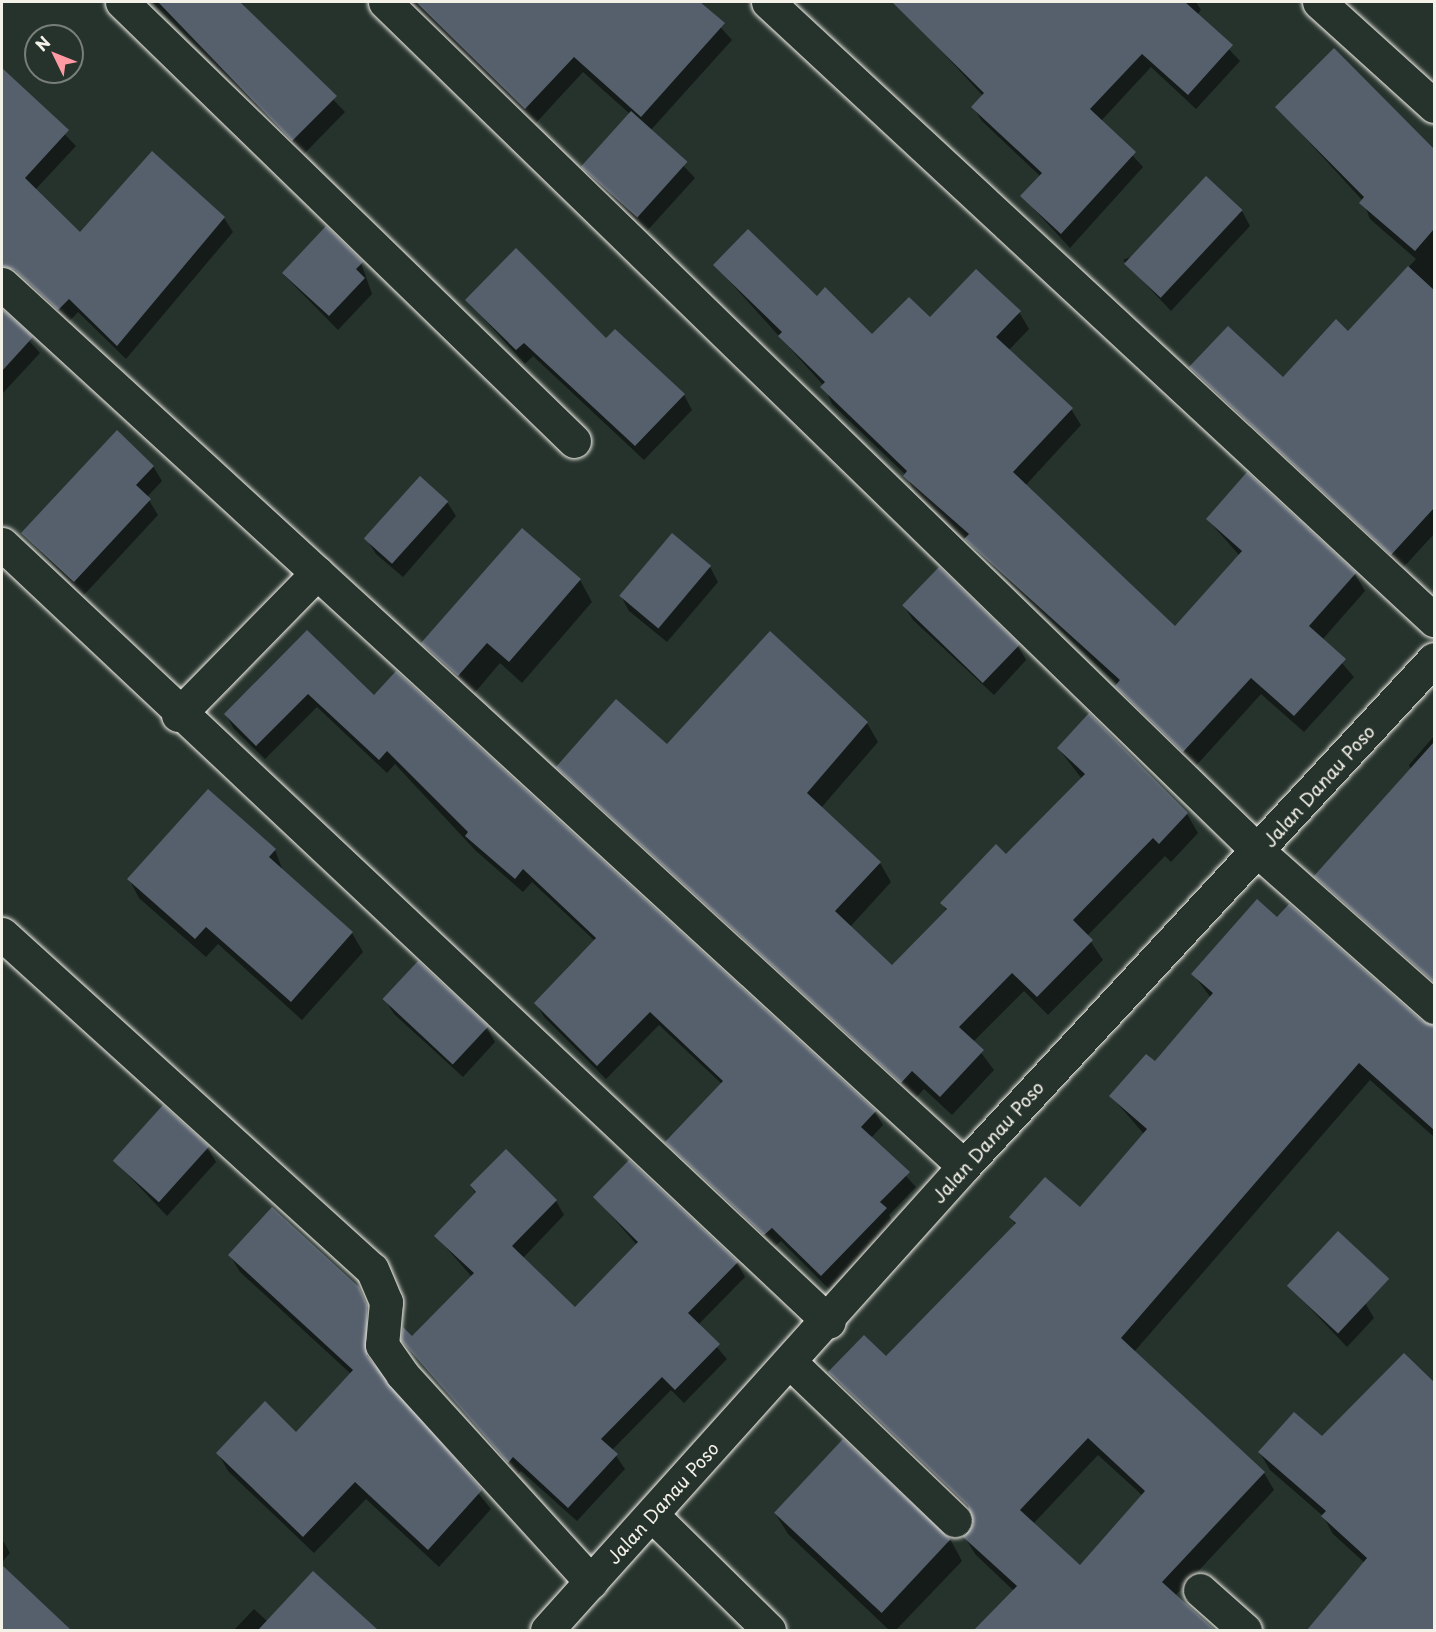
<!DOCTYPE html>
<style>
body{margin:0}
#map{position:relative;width:1436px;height:1632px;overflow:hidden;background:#26332d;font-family:"Playpen Sans",sans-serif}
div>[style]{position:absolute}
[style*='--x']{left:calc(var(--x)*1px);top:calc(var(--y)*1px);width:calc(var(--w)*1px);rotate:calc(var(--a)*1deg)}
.shadow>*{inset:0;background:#0007}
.building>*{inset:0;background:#56606d;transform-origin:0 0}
.roads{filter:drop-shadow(0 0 2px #f4f1e8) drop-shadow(0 0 2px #f4f1e8)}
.street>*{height:33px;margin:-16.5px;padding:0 16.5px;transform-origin:16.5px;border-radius:16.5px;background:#26332d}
.secondary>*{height:33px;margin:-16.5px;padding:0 16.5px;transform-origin:16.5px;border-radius:16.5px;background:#26332d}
span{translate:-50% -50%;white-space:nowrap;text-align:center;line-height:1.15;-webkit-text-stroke:5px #26332d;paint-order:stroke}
.street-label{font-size:18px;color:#f4f1e8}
.frame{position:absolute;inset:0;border:3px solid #f4f1e8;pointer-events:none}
.north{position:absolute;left:24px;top:24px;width:60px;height:60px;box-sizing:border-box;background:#26332d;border:2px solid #787f78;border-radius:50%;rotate:313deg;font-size:16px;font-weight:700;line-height:24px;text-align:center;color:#f4f1e8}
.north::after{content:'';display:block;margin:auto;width:21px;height:27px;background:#ff9aa2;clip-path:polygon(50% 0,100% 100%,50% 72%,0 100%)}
</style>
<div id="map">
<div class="shadow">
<i style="clip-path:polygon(152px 2px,240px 2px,345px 112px,302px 156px)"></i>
<i style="clip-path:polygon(408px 2px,698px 2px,732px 40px,650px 131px,695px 178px,647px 231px,592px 182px,583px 167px,630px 114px,583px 72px,535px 124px)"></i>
<i style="clip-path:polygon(928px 2px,1196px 2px,1201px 10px,1197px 15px,1240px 61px,1196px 109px,1151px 67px,1101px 121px,1143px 167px,1070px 248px,1022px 196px,1040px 176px,982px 121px,973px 107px,983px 96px,911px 18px)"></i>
<i style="clip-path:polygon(12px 80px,76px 146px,35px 190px,81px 234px,224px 218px,233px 232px,126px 359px,78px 312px,67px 324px,34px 293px,25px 278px,42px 261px,2px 223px,2px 91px)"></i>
<i style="clip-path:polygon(1277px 107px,1418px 135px,1434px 149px,1434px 534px,1401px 570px,1200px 384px,1191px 368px,1283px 379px,1348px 333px,1416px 259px,1370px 219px,1363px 201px)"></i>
<i style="clip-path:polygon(1242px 211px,1250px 226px,1171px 311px,1123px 260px)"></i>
<i style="clip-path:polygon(361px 263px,372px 294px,338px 330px,283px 274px)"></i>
<i style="clip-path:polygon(715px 265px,817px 298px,872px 336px,931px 319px,1019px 312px,1029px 329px,1009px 350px,1071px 409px,1081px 425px,1025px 486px,1175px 628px,1240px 556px,1208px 520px,1247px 474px,1355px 574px,1365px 591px,1322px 640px,1354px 677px,1304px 732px,1261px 694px,1194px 768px,1127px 703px,1118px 685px,915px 493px,906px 475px,832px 404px,824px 386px)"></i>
<i style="clip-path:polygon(467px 300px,606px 340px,684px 395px,692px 410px,644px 460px,533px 356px,525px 364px)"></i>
<i style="clip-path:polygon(2px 311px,40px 353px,2px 394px)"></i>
<i style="clip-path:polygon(153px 466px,162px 481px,147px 497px,158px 515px,83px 596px,23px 533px)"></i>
<i style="clip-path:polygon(447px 502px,456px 516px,403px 577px,376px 554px,367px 540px)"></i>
<i style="clip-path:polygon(710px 567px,718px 582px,667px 642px,629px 611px,621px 596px)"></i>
<i style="clip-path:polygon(580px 580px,592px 602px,522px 683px,500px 663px,471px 697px,435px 664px,423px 643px)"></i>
<i style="clip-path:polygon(904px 606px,1018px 646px,1026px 660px,994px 695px,913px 620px)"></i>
<i style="clip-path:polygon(307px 632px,375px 697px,875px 1112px,883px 1125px,871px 1138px,916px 1187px,889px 1215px,893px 1223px,829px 1289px,781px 1241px,773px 1248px,667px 1143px,722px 1084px,659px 1025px,606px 1079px,544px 1017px,536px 1003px,595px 941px,532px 882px,523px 892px,475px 850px,395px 764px,387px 773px,317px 707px,265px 759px,234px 729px,226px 715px)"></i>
<i style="clip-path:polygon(867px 723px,878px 742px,821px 808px,880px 863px,891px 882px,850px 927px,892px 967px,947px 912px,942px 903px,1006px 856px,1082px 779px,1059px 749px,1187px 814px,1198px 833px,1171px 862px,1165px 856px,1087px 936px,1103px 960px,1048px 1015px,1024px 991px,973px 1042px,994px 1070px,952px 1115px,924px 1089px,913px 1101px,569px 786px,558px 767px,667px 746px)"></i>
<i style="clip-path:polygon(1434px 736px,1434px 990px,1326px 894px,1316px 876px,1411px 770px,1409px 765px)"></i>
<i style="clip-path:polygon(275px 850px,283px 871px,352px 933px,363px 952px,302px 1020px,218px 944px,206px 957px,139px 898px,129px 879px)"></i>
<i style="clip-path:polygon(evenodd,1278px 919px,1421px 1023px,1434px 1026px,1434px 1137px,1370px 1080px,1134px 1352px,1264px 1473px,1274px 1490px,1175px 1596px,1211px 1630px,976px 1630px,1014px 1591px,975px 1554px,965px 1537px,975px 1524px,973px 1517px,840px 1390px,830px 1373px,886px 1358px,1016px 1226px,1011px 1217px,1080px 1209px,1144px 1134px,1111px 1096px,1155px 1064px,1211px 998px,1193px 974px,1278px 919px,1098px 1455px,1143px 1496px,1080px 1568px,1033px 1524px,1098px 1455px)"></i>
<i style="clip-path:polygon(385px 1000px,487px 1028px,495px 1042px,463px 1077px,394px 1014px)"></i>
<i style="clip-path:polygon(207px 1147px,216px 1162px,167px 1216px,114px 1160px)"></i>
<i style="clip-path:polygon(471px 1186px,556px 1201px,564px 1215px,523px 1258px,575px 1309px,637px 1245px,595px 1197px,737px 1263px,745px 1277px,698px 1325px,727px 1359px,684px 1403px,671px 1390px,612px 1450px,625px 1469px,577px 1521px,521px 1471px,517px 1476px,403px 1340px,412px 1338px,472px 1277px,436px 1236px,476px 1194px)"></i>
<i style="clip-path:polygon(230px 1255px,358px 1288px,376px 1324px,376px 1369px,491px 1509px,439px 1567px,366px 1499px,314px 1553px,228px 1471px,218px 1453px,296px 1434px,351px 1374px,240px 1272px)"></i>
<i style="clip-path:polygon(1289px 1286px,1365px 1303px,1374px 1318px,1347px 1347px)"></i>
<i style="clip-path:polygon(1404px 1355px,1434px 1385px,1434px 1630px,1309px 1630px,1365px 1563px,1333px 1534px,1323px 1516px,1270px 1470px,1260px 1453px,1323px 1438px)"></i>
<i style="clip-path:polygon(775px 1513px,950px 1539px,962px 1561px,896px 1630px,889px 1630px,788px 1534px)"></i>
<i style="clip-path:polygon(2px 1539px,10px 1553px,2px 1562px)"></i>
<i style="clip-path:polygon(2px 1567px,57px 1619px,64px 1630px,2px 1630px)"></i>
<i style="clip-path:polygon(313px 1573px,375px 1630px,234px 1630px,254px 1609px,268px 1622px)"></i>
</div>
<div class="building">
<i style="clip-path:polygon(158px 2px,240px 2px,337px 96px,292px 141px)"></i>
<i style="clip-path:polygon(416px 2px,700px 2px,725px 23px,641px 117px,574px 57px,525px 109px)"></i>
<i style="clip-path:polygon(892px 2px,1185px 2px,1233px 45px,1188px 95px,1142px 54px,1090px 109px,1136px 152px,1061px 234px,1020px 196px,1042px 173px,971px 107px,984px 93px)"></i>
<i style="clip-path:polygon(1334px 48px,1434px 149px,1434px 229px,1415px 251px,1359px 203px,1364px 197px,1275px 107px)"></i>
<i style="clip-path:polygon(2px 68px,69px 130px,25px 178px,80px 232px,152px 151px,225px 217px,117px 346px,69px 299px,58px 310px,15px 270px,2px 266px)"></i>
<i style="left:631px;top:111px;width:76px;height:75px;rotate:42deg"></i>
<i style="left:1206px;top:176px;width:50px;height:120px;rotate:43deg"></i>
<i style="clip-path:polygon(326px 226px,363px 262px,356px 269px,365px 278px,329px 316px,282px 273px)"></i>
<i style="clip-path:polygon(748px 229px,817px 296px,825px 287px,872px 334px,909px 297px,930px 317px,976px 269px,1021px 311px,996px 337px,1073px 408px,1013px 472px,1175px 626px,1242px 551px,1206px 519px,1247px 472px,1356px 573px,1309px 626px,1346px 659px,1294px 716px,1251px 678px,1183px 752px,1115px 686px,1120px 680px,964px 539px,969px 534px,903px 476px,907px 471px,820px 387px,825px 382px,778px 336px,782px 332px,713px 265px)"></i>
<i style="clip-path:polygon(516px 248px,606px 338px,615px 329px,685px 394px,635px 446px,524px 343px,516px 350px,465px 300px)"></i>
<i style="clip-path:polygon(1408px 266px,1434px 290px,1434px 508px,1391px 555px,1189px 367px,1228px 326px,1283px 377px,1336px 319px,1348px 331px)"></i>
<i style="clip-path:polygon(2px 309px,33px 337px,2px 371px)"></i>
<i style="clip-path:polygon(117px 430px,154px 466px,136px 485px,151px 499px,74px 582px,21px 533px)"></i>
<i style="left:420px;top:476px;width:38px;height:84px;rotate:42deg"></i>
<i style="clip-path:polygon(522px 528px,581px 579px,509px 662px,487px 643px,458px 676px,421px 643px)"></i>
<i style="left:672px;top:533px;width:51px;height:82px;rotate:40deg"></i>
<i style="left:939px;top:567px;width:112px;height:53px;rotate:44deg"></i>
<i style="clip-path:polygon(307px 630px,374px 695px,396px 671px,876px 1111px,861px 1127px,910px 1172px,880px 1202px,887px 1208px,821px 1276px,772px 1228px,764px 1235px,665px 1142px,723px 1081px,650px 1012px,597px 1066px,534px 1003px,596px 938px,523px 869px,515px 879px,465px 836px,468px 832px,387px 751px,379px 760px,308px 694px,256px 746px,224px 714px)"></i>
<i style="clip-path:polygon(770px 631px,868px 722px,807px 793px,881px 862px,835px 911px,892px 965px,947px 909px,940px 903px,996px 844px,1006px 854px,1085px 774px,1057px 748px,1089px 713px,1188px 813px,1159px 844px,1153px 838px,1073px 920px,1093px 940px,1037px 997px,1012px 973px,959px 1027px,984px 1050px,940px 1097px,912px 1071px,901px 1083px,556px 767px,616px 699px,667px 744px)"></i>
<i style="clip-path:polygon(1434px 742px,1434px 982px,1314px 876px)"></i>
<i style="clip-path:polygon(208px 789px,276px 849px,269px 857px,353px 932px,291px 1002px,206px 927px,195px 939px,127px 879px)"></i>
<i style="clip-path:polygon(evenodd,1257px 899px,1277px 917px,1289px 904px,1422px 1021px,1434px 1025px,1434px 1130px,1359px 1063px,1121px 1338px,1265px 1472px,1162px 1582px,1215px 1630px,974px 1630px,1017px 1586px,963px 1537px,973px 1524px,968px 1506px,828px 1372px,864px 1335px,886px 1356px,1016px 1223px,1009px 1217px,1045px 1177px,1080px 1207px,1147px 1129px,1109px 1096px,1146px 1054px,1155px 1061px,1213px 993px,1191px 974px,1257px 899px,1088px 1438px,1145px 1491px,1080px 1565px,1020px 1510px,1088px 1438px)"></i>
<i style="left:418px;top:961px;width:96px;height:52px;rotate:43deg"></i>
<i style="left:163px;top:1105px;width:62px;height:75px;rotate:42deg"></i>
<i style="clip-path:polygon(506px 1149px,557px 1200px,512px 1246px,575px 1307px,638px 1242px,593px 1197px,629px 1160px,738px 1262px,688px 1313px,720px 1344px,675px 1390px,662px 1377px,601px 1439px,618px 1454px,568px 1508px,513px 1457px,508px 1463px,401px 1340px,403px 1327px,412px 1336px,474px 1273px,434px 1236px,476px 1192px,470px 1185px)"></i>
<i style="clip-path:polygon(272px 1207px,359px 1287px,367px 1305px,367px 1356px,482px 1490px,428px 1550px,355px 1482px,303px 1537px,216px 1453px,265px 1401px,296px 1432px,353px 1370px,228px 1255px)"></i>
<i style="left:1338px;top:1231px;width:70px;height:75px;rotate:43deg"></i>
<i style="clip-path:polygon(1404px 1353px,1434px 1382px,1434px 1630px,1307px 1630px,1367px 1558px,1321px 1516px,1326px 1511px,1258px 1452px,1294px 1412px,1322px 1436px)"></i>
<i style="left:843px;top:1439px;width:147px;height:101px;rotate:43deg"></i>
<i style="clip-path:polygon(2px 1565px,71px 1630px,2px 1630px)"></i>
<i style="clip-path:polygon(313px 1571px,378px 1630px,258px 1630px)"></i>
</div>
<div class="roads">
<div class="street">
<i style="--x:122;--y:2;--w:630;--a:44.16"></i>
<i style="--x:385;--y:2;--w:1219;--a:44.2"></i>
<i style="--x:1259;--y:852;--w:234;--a:41.5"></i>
<i style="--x:768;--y:2;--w:909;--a:42.86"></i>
<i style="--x:1319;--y:2;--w:155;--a:42.1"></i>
<i style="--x:2;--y:284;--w:1305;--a:42.52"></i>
<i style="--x:2;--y:544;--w:1135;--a:43.25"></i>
<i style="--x:178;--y:715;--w:199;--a:-45.6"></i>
<i style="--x:2;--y:934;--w:499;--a:42.2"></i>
<i style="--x:372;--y:1269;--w:36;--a:67"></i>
<i style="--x:386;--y:1302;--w:43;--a:95.3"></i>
<i style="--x:382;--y:1345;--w:35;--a:55"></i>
<i style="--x:402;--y:1374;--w:281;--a:47.7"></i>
<i style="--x:791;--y:1363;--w:227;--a:43.8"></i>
<i style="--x:652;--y:1515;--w:164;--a:44.5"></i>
<i style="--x:1200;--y:1590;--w:60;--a:41.6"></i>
</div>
<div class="secondary">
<i style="--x:547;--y:1630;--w:624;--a:-48.05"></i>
<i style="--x:964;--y:1166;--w:691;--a:-47.17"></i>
</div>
</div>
<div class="street-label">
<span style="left:1319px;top:786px;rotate:-48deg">Jalan Danau Poso</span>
<span style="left:988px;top:1142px;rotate:-48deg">Jalan Danau Poso</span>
<span style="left:663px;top:1503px;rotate:-48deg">Jalan Danau Poso</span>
</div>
<div class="frame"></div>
<div class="north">N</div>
</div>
